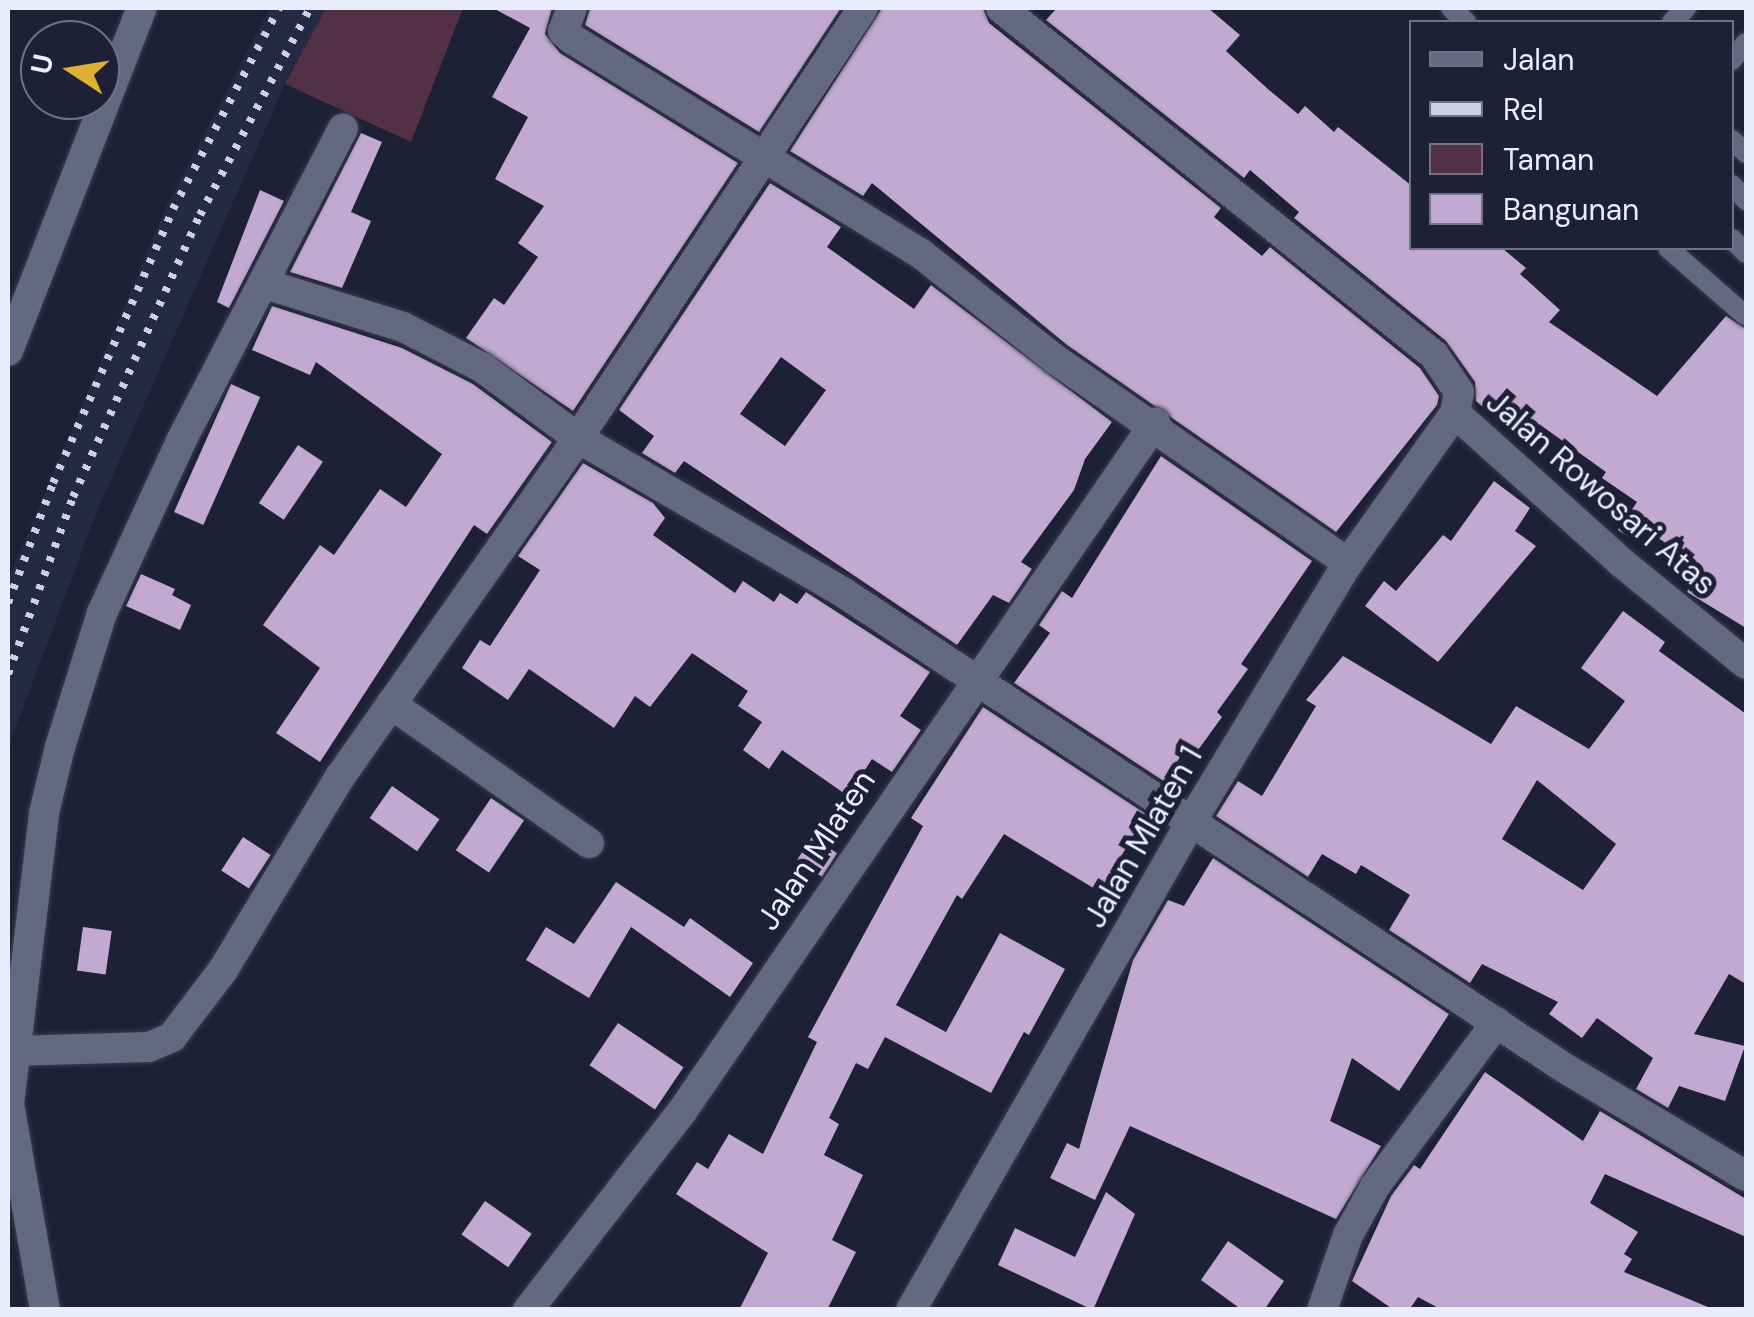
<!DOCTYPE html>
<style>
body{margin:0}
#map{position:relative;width:1754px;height:1317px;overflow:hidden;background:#1e2136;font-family:"DM Sans",sans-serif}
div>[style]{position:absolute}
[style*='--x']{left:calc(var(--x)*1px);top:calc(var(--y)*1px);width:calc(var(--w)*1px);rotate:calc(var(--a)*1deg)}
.built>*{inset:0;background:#262944}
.green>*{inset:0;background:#533144}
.building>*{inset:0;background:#c1a9d1;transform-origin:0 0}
.roads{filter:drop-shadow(0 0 2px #3a3c4e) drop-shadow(0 0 2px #3a3c4e)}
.service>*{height:20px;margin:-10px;padding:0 10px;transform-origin:10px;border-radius:10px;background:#646881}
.minor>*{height:30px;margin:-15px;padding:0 15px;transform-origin:15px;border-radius:15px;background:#646881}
.rail>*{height:8px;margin-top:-4px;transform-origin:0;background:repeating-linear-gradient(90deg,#ced1e1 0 5px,transparent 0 15px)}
span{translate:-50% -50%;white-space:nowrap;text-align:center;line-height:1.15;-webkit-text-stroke:10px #1e2136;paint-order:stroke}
.street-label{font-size:32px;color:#eaedfc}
.frame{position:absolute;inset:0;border:10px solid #eaedfc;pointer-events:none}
.legend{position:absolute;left:1409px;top:20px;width:325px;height:230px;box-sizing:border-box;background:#1e2136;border:2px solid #707385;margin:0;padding:12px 18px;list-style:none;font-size:30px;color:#eaedfc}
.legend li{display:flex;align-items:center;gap:20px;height:50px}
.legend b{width:50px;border:2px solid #707385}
.north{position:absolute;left:20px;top:20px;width:100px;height:100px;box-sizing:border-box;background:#1e2136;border:2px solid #707385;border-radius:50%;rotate:282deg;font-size:28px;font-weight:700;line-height:40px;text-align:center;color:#eaedfc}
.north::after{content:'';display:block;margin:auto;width:35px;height:45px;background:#deb133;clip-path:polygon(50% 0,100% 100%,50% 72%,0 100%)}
</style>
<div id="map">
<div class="built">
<i style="clip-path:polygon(270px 8px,326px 8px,285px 84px,98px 509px,8px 747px,8px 580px,167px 205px)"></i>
</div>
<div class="green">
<i style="clip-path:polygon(326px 8px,463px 8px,411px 142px,285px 84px)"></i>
</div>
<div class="building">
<i style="clip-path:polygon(493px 8px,552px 8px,545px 34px,560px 53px,738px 163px,573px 411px,466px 338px,494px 298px,504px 305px,538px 257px,518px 243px,544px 206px,495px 179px,528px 117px,492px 97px,530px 28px)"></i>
<i style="clip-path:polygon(590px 8px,841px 8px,759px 132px,585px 25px)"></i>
<i style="clip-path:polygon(882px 8px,983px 8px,989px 23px,1221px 208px,1214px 217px,1262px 256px,1270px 247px,1420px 368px,1439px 396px,1437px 405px,1336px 532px,1067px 345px,872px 183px,863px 196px,790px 151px)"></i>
<i style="clip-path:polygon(1057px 8px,1208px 8px,1240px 35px,1226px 51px,1269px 90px,1298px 114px,1305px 106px,1334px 132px,1338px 127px,1412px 186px,1412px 248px,1502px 248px,1526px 268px,1520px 274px,1560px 310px,1549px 322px,1657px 396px,1726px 316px,1746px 329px,1746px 628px,1687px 592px,1701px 568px,1657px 537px,1648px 550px,1618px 530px,1637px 502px,1602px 478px,1606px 472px,1539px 424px,1526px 444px,1476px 401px,1475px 382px,1446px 341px,1294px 218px,1299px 212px,1250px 170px,1244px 178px,1046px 20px)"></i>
<i style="clip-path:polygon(361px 133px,382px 142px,351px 212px,371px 221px,342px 288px,290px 272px)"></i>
<i style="clip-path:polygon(evenodd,770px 183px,841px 227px,827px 247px,914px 309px,931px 285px,1112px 422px,1085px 459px,1074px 490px,1021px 562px,1032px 569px,1009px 603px,993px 595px,957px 645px,684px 461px,675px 473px,642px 453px,654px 436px,619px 410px,770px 183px,781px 357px,826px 390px,785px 446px,740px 414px,781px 357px)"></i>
<i style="clip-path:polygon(260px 190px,284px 201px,229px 308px,217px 302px)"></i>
<i style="clip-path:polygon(272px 306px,402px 348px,473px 384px,552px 442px,487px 534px,474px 525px,320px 762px,276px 733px,320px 668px,263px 625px,320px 545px,334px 555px,380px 489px,406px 507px,442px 454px,316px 362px,310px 375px,252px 350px)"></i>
<i style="left:231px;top:384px;width:32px;height:140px;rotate:24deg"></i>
<i style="left:298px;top:445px;width:30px;height:70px;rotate:34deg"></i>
<i style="clip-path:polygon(1161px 456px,1312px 561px,1241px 664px,1248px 669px,1217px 712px,1222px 717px,1198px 750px,1187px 745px,1165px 782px,1014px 683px,1050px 633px,1039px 625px,1062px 591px,1072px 598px)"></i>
<i style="clip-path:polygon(583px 463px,653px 503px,665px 518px,653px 535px,735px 593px,743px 581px,774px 602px,780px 593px,797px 604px,806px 592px,930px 672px,900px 716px,921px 730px,892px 772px,872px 759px,848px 796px,782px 750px,769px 769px,743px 750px,762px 722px,738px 706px,748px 691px,692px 653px,650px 707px,635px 696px,614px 728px,529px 669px,508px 700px,462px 668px,480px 640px,490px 646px,540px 570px,518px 556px)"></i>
<i style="clip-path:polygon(1494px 481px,1530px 508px,1515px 531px,1536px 546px,1438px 662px,1365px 606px,1384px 581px,1396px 591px,1443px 535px,1451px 541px)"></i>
<i style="clip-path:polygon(141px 574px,175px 589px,172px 595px,191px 605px,180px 630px,126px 606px)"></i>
<i style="clip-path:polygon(evenodd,1623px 611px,1665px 642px,1659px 651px,1746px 714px,1746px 984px,1729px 974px,1694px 1034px,1745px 1046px,1725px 1101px,1679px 1086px,1668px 1108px,1636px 1089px,1653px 1058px,1597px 1018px,1582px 1038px,1549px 1014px,1558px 1002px,1482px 964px,1470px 983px,1389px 930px,1410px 895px,1361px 865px,1356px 874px,1322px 854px,1308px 877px,1216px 816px,1238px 781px,1262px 796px,1316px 706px,1306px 700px,1343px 656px,1491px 744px,1516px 706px,1589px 749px,1625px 701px,1581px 668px,1623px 611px,1537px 780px,1616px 844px,1583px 890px,1502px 839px,1537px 780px)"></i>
<i style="clip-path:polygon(983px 707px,1146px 814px,1100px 892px,1004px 834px,962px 899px,957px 895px,896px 1005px,946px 1032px,1000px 933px,1065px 969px,1029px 1035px,1024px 1032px,991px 1093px,885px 1037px,868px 1069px,856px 1063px,829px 1118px,839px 1124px,824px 1155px,863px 1175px,832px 1240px,856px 1252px,827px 1310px,739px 1310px,768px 1253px,676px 1194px,697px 1162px,708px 1169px,729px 1134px,763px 1154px,817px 1042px,808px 1037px,923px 826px,911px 818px)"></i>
<i style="left:392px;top:786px;width:58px;height:39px;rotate:35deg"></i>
<i style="left:491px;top:798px;width:40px;height:63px;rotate:34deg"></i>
<i style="left:243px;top:837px;width:33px;height:40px;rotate:33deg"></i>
<i style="left:812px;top:837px;width:30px;height:28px;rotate:33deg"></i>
<i style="clip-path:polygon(1213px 858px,1449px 1014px,1399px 1091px,1352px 1058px,1330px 1121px,1381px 1146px,1336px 1219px,1130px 1126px,1095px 1200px,1050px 1178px,1067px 1143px,1079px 1149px,1133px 960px,1168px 900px,1184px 906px)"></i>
<i style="clip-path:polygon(616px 882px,684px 927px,690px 918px,753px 963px,730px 997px,631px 927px,589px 998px,526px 960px,546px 927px,574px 944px)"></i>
<i style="left:83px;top:927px;width:29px;height:44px;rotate:8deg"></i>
<i style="left:618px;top:1023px;width:79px;height:51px;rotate:34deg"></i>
<i style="clip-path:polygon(1485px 1072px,1583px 1141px,1600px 1111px,1746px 1199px,1746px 1237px,1605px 1174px,1590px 1203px,1638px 1232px,1624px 1254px,1632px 1259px,1624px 1272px,1715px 1310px,1442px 1310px,1418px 1297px,1409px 1310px,1394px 1310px,1352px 1281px,1391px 1196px,1414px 1165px,1420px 1169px)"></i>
<i style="clip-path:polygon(1106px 1192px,1135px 1214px,1093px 1310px,998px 1265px,1015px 1228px,1075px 1257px)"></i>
<i style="left:485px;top:1201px;width:57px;height:41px;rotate:35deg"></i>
<i style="clip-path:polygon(1228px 1241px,1284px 1281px,1264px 1310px,1242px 1310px,1201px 1280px)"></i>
</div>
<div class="roads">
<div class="service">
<i style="--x:1451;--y:8;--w:21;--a:43"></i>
<i style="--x:1672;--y:22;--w:20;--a:-45"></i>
<i style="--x:1732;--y:60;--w:22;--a:-51"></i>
<i style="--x:1732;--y:140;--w:19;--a:43"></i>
<i style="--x:1732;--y:185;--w:21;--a:47"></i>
<i style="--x:1732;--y:239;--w:20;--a:45"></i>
<i style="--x:1668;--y:248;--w:103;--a:41.1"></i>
</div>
<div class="minor">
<i style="--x:572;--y:8;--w:25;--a:111"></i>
<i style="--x:563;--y:31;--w:12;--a:42"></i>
<i style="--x:572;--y:39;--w:409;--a:31.6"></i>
<i style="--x:920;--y:253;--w:173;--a:38.2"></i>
<i style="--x:1056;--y:360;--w:356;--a:34.8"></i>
<i style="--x:265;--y:284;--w:145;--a:17.3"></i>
<i style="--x:403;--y:327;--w:90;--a:27.1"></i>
<i style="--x:483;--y:368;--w:118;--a:36.4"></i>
<i style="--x:578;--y:438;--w:308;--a:30.2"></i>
<i style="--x:844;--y:593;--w:861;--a:33.39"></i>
<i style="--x:1563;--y:1067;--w:213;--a:30.8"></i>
<i style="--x:8;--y:351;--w:368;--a:-68.7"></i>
<i style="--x:1455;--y:413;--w:223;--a:41.9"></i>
<i style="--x:1621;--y:562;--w:161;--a:39.2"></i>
<i style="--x:391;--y:704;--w:242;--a:35.1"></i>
<i style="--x:12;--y:1051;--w:137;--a:-1.7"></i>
<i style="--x:149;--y:1047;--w:25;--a:-23"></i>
<i style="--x:172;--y:1037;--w:84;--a:-52.7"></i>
<i style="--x:223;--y:970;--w:226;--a:-58.8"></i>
<i style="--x:340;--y:777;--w:414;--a:-54.9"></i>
<i style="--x:578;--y:438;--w:516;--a:-56.46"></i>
<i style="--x:45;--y:1310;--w:209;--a:-99.9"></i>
<i style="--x:9;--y:1104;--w:293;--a:-83.1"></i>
<i style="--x:44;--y:813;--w:68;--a:-76.4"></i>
<i style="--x:60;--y:747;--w:140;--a:-72.6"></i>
<i style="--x:102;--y:613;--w:189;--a:-65.3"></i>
<i style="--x:181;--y:441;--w:352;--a:-62.6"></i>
<i style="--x:528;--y:1310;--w:253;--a:-52.2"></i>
<i style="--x:683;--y:1110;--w:834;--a:-55.51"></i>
<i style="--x:911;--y:1310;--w:563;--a:-60.15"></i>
<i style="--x:1191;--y:822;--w:303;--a:-58.8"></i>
<i style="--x:1348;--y:563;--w:184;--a:-54.5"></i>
<i style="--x:1455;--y:413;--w:21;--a:-79"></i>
<i style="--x:1459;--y:392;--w:45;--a:-124"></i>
<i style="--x:1434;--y:355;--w:555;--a:-141.29"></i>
<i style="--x:1322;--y:1310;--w:79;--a:-70.9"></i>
<i style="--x:1348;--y:1235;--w:56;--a:-61.1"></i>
<i style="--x:1375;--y:1186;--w:204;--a:-53.4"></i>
</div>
</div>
<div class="rail">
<i style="--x:8;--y:603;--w:128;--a:-69.4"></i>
<i style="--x:53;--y:483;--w:299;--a:-66.3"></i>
<i style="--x:173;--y:209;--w:227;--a:-62.2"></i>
<i style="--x:8;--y:674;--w:189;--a:-69.8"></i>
<i style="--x:73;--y:497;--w:309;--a:-65.8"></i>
<i style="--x:200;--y:215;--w:234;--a:-62"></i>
</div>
<div class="street-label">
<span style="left:1601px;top:493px;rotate:41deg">Jalan Rowosari Atas</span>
<span style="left:1143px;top:837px;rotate:-60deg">Jalan Mlaten 1</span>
<span style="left:816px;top:850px;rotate:-56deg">Jalan Mlaten</span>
</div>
<div class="frame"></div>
<ul class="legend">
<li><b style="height:12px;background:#646881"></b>Jalan</li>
<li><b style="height:12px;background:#ced1e1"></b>Rel</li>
<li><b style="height:28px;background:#533144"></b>Taman</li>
<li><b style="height:28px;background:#c1a9d1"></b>Bangunan</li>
</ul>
<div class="north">U</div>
</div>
